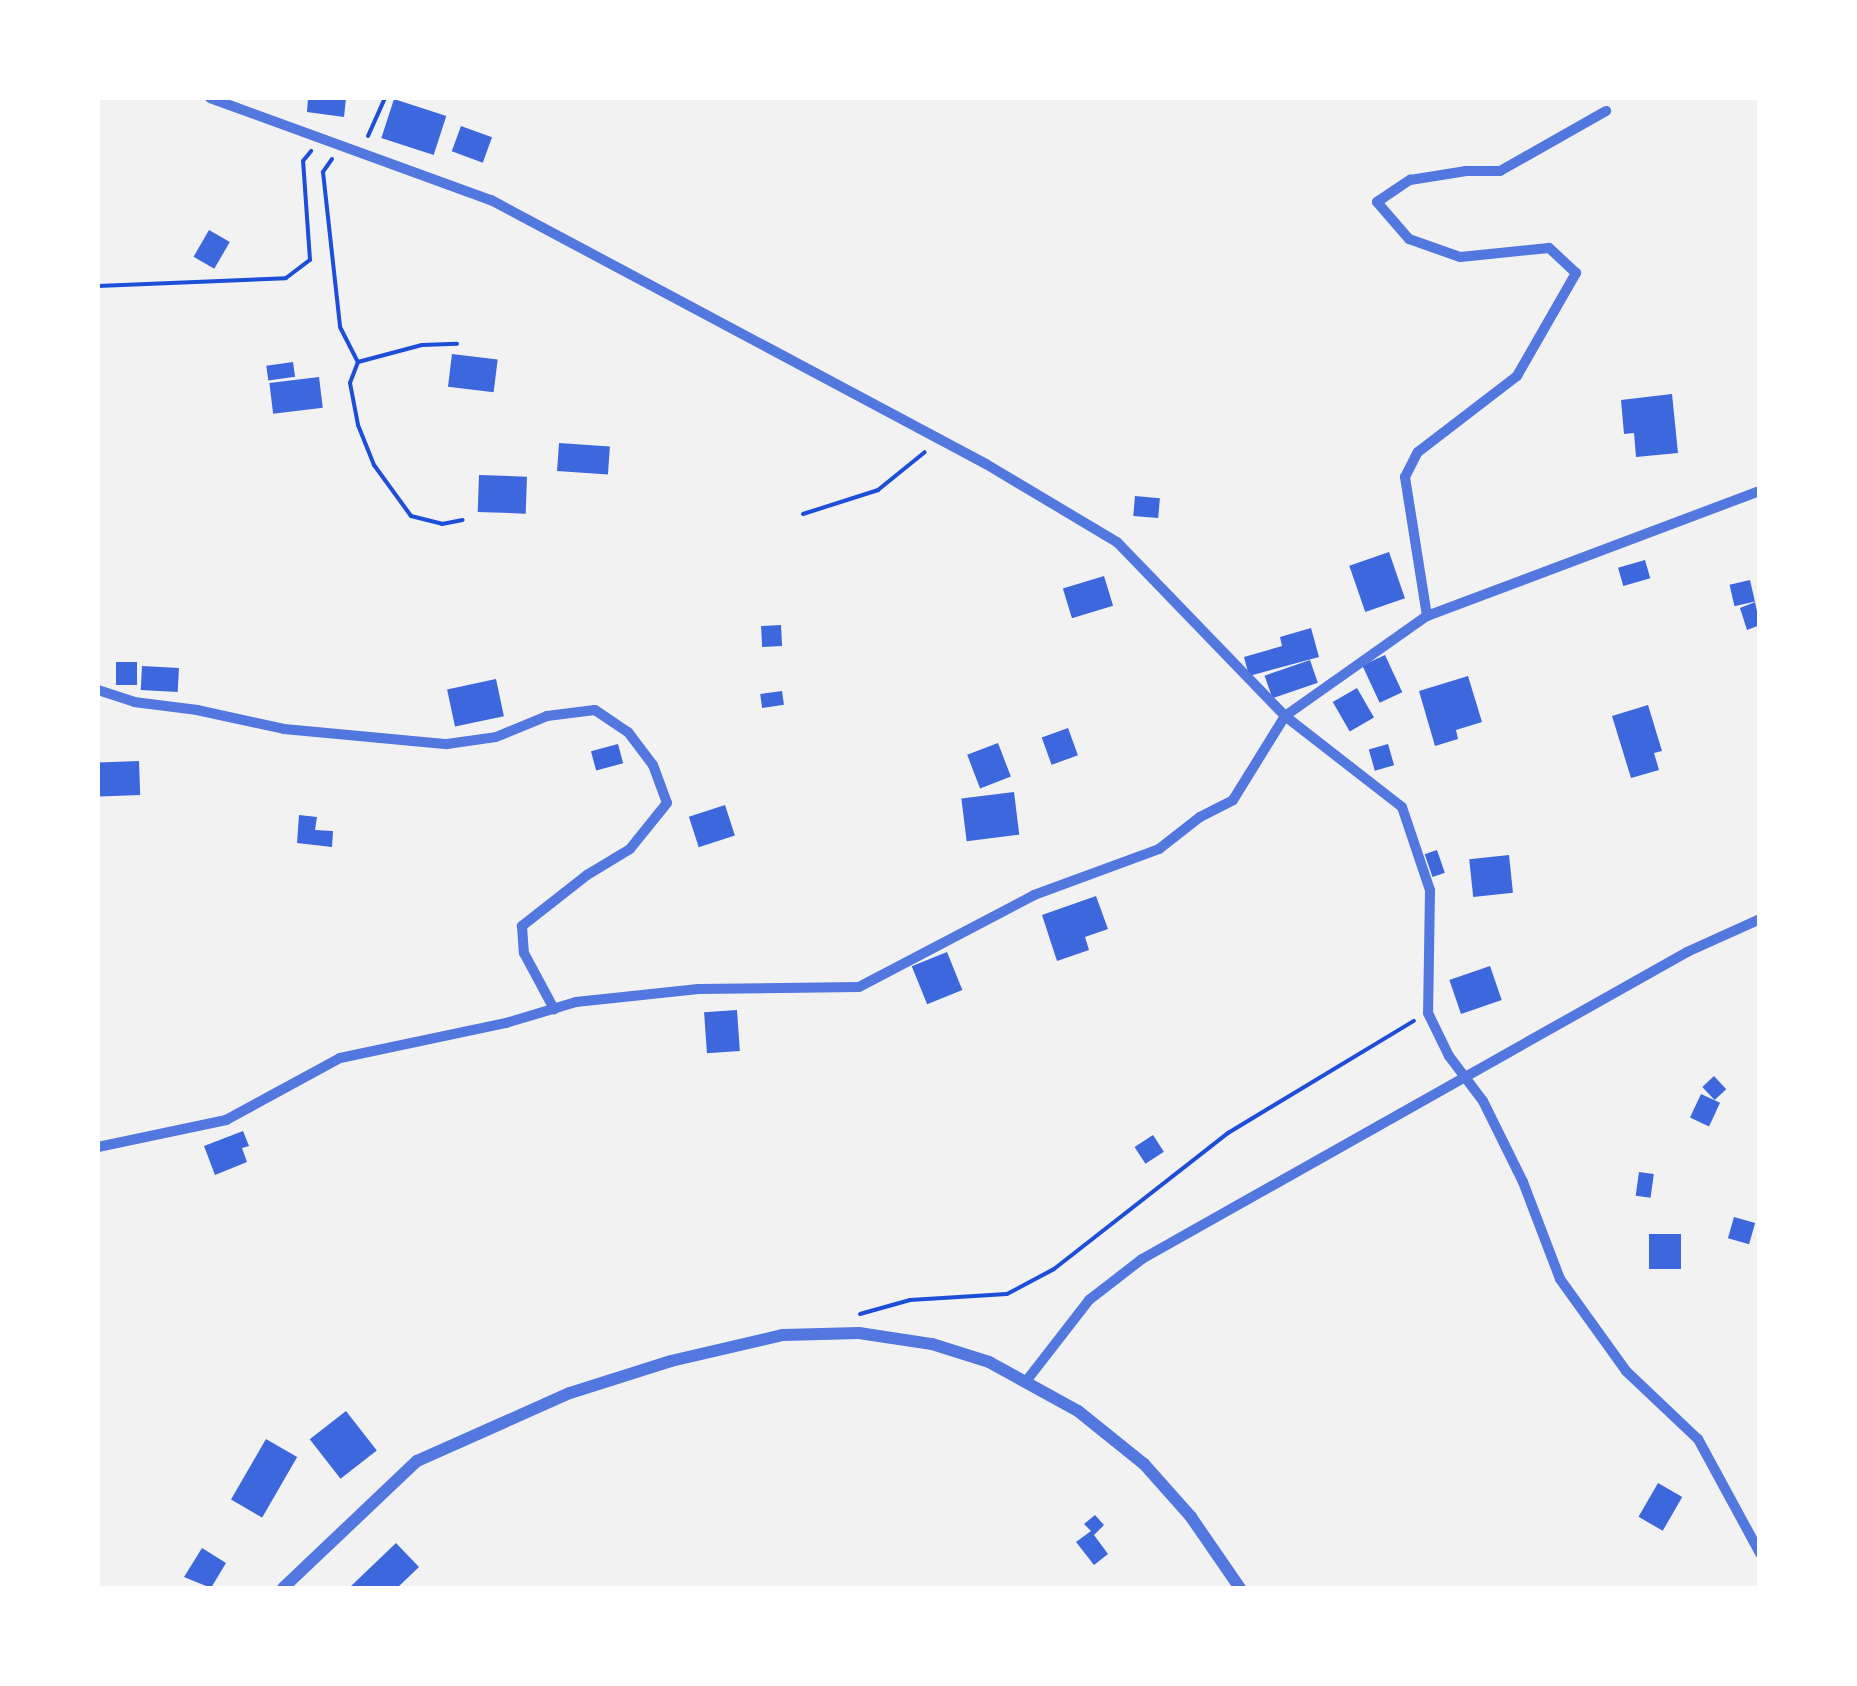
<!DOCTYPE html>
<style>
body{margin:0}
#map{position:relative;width:1857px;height:1686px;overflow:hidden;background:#f2f2f2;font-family:Overpass,sans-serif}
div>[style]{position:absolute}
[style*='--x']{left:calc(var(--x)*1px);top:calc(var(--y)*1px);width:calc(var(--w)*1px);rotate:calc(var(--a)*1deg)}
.building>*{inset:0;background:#3d67dc;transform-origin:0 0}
.path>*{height:4px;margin:-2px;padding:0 2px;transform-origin:2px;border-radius:2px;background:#1d4ed8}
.minor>*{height:10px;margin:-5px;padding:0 5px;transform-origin:5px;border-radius:5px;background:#5277de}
.tertiary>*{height:12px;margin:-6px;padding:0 6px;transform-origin:6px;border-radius:6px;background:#5277de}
span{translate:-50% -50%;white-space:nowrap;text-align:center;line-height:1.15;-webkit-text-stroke:9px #fff;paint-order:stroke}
.frame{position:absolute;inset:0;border:100px solid #fff;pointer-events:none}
</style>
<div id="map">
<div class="building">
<i style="clip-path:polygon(308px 98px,346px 98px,344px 117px,307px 112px)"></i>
<i style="left:394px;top:99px;width:55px;height:41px;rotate:18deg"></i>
<i style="left:461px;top:126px;width:33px;height:27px;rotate:20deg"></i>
<i style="left:209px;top:230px;width:24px;height:31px;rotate:30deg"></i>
<i style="left:452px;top:354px;width:46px;height:33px;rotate:7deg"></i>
<i style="left:293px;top:362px;width:15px;height:27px;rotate:82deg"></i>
<i style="left:319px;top:377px;width:31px;height:50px;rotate:83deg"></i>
<i style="clip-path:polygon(1672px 394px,1678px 453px,1636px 457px,1634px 433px,1624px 434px,1621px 400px)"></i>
<i style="left:559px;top:443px;width:51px;height:28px;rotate:4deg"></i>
<i style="left:479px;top:475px;width:48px;height:37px;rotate:2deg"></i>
<i style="left:1135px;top:496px;width:25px;height:20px;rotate:5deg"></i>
<i style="left:1389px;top:552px;width:49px;height:42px;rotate:71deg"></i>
<i style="left:1645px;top:560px;width:19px;height:28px;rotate:74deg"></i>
<i style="left:1104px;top:576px;width:31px;height:43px;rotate:73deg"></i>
<i style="left:1750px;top:580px;width:22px;height:21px;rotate:77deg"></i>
<i style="clip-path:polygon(1755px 602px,1760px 625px,1747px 630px,1740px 608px)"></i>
<i style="left:781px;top:625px;width:21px;height:20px;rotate:87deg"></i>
<i style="clip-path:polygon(1311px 628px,1319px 657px,1249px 676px,1244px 657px,1282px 646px,1280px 637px)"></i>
<i style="left:1385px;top:655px;width:41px;height:25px;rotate:65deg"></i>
<i style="left:1310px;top:660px;width:24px;height:48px;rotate:71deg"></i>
<i style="left:137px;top:662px;width:23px;height:21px;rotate:90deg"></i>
<i style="left:142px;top:666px;width:37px;height:24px;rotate:3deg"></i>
<i style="clip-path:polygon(1468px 676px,1482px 722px,1456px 730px,1458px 739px,1435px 746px,1419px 691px)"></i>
<i style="left:496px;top:679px;width:38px;height:50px;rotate:78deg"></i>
<i style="left:1357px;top:688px;width:34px;height:28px;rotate:60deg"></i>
<i style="left:782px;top:691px;width:14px;height:22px;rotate:82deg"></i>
<i style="clip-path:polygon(1648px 705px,1662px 751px,1654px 753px,1659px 770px,1631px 778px,1612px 716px)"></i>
<i style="left:1068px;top:728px;width:29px;height:28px;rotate:70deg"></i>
<i style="left:998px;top:743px;width:36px;height:33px;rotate:69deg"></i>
<i style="left:618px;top:744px;width:20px;height:28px;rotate:75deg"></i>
<i style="left:1388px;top:744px;width:22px;height:20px;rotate:74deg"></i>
<i style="left:139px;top:761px;width:34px;height:41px;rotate:88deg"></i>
<i style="left:1014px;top:792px;width:43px;height:53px;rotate:83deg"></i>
<i style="left:725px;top:805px;width:32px;height:38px;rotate:72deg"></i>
<i style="clip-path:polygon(299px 815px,317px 817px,315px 830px,333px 831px,332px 847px,297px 843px)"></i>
<i style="left:1437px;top:850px;width:24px;height:13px;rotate:71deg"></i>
<i style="left:1509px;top:855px;width:38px;height:40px;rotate:84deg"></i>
<i style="clip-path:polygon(1096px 896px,1108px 929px,1085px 937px,1089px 950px,1057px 961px,1042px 915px)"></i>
<i style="left:947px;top:952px;width:41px;height:38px;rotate:68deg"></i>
<i style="left:1490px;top:966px;width:36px;height:43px;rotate:71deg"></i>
<i style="left:737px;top:1010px;width:41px;height:33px;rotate:86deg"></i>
<i style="left:1714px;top:1076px;width:18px;height:16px;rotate:47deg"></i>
<i style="left:1701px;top:1094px;width:21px;height:26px;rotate:25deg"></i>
<i style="clip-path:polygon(243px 1131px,249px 1146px,242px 1148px,247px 1162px,215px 1175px,204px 1146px)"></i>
<i style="left:1153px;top:1135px;width:20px;height:22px;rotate:57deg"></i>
<i style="left:1639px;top:1172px;width:15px;height:24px;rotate:8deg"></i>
<i style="left:1734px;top:1217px;width:22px;height:22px;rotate:16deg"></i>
<i style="left:1649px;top:1234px;width:32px;height:35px"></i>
<i style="left:346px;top:1411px;width:50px;height:46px;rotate:52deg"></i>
<i style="left:266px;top:1439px;width:36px;height:70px;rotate:30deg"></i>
<i style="left:1658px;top:1483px;width:28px;height:39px;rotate:30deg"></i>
<i style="clip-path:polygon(1095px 1515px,1104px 1525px,1094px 1535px,1108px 1554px,1094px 1565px,1076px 1542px,1091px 1531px,1084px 1524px)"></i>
<i style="clip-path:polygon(396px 1543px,419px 1567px,397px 1588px,349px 1588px)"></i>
<i style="clip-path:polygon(202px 1548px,226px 1563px,211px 1588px,184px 1577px)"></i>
</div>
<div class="path">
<i style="--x:368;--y:136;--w:42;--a:-65.9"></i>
<i style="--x:332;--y:159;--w:16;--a:125"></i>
<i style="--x:323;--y:172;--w:156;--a:83.7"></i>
<i style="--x:340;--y:327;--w:39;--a:63"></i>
<i style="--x:358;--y:362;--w:66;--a:-14.9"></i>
<i style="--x:422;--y:345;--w:35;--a:-2"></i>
<i style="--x:98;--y:286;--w:188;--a:-2.4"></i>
<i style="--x:286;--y:278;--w:30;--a:-37"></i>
<i style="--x:310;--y:260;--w:99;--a:-94"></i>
<i style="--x:303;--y:161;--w:13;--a:-51"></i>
<i style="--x:358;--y:362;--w:22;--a:111"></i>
<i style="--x:350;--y:383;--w:43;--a:79.2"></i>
<i style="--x:358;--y:425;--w:43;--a:68.2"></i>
<i style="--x:374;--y:465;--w:63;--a:54"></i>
<i style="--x:411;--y:516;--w:32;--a:14"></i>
<i style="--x:442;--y:524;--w:21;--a:-11"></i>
<i style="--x:803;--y:514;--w:79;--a:-17.7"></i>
<i style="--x:878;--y:490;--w:60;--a:-39"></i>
<i style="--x:860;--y:1314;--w:52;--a:-15.6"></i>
<i style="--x:910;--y:1300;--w:97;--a:-3.5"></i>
<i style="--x:1007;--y:1294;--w:53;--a:-28"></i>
<i style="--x:1054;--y:1269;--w:221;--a:-38"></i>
<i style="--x:1228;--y:1133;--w:217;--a:-31.1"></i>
</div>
<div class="minor">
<i style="--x:210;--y:98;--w:299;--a:20"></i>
<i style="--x:491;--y:200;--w:561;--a:28.07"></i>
<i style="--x:986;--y:464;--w:152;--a:30.8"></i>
<i style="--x:1117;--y:542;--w:242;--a:46"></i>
<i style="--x:1285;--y:716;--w:148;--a:37.9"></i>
<i style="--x:1402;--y:807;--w:88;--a:71.4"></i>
<i style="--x:1430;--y:890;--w:123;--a:90.9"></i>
<i style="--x:1428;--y:1013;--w:48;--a:64"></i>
<i style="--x:1449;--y:1056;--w:56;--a:52.9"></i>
<i style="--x:1483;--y:1101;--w:90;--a:63.7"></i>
<i style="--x:1523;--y:1182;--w:104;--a:69.1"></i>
<i style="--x:1560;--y:1279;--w:113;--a:54.3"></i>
<i style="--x:1626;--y:1371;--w:99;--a:43.4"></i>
<i style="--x:1698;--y:1439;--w:130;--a:61.5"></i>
<i style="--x:1427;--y:616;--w:141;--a:-99"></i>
<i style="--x:1405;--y:477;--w:28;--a:-63"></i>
<i style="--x:1418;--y:452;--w:125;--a:-37.5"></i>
<i style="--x:1517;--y:376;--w:119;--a:-60.2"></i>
<i style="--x:1576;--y:273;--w:37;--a:-137"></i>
<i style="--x:1549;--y:248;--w:89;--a:174.2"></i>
<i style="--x:1460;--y:257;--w:54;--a:-160.6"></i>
<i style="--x:1409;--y:239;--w:49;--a:-130.9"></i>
<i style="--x:1377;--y:202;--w:40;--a:-34"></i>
<i style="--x:1410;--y:180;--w:57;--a:-9.1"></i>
<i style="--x:1466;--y:171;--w:34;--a:0"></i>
<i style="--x:1500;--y:171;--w:122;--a:-29.5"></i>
<i style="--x:98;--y:690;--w:38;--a:18"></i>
<i style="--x:134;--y:702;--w:64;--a:7.2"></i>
<i style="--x:197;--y:710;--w:89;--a:12.3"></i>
<i style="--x:284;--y:729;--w:164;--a:5.3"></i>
<i style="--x:447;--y:744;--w:49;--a:-8.1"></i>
<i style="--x:496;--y:737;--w:55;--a:-22.4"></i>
<i style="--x:547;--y:716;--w:48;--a:-7.1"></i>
<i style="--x:595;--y:710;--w:40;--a:34"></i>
<i style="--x:628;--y:732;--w:41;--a:52.9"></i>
<i style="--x:653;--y:765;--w:40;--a:69.8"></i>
<i style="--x:667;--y:803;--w:59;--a:128.8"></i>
<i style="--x:630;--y:849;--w:50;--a:148.8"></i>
<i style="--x:587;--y:875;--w:83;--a:141.9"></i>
<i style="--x:522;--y:926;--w:27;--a:86"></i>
<i style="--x:524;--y:953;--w:64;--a:61.8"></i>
<i style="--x:98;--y:1147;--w:131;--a:-11.9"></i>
<i style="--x:226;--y:1120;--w:130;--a:-28.5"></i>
<i style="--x:340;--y:1058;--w:170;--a:-11.9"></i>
<i style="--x:506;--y:1023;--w:73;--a:-16.7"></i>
<i style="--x:576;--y:1002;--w:123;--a:-6.1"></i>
<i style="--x:698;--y:989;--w:161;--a:-0.7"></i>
<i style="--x:859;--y:987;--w:198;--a:-27.7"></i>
<i style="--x:1034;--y:895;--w:133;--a:-20.2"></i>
<i style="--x:1159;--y:849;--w:52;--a:-38"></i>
<i style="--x:1200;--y:817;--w:37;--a:-27"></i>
<i style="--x:1233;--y:800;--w:99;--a:-58.2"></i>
<i style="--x:1285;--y:716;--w:174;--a:-35.2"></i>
<i style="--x:1427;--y:616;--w:356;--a:-20.6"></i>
<i style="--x:1027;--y:1380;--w:101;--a:-52.2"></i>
<i style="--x:1089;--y:1300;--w:67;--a:-37.7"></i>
<i style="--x:1142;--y:1259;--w:626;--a:-29.39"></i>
<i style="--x:1687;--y:952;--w:80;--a:-24.3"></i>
</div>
<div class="tertiary">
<i style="--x:283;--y:1588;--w:185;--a:-43.5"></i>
<i style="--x:417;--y:1461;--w:167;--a:-24"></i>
<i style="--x:570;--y:1393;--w:106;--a:-17.6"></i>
<i style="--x:671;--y:1361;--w:115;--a:-13.1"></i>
<i style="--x:783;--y:1335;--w:76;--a:-1.5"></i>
<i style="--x:859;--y:1333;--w:74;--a:8.6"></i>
<i style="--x:932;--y:1344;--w:60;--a:17.5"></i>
<i style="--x:989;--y:1362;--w:102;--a:28.8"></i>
<i style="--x:1078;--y:1411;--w:85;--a:38.8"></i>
<i style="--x:1144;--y:1464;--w:71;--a:48.4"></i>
<i style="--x:1191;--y:1517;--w:86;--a:55.4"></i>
</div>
<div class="frame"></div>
</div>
